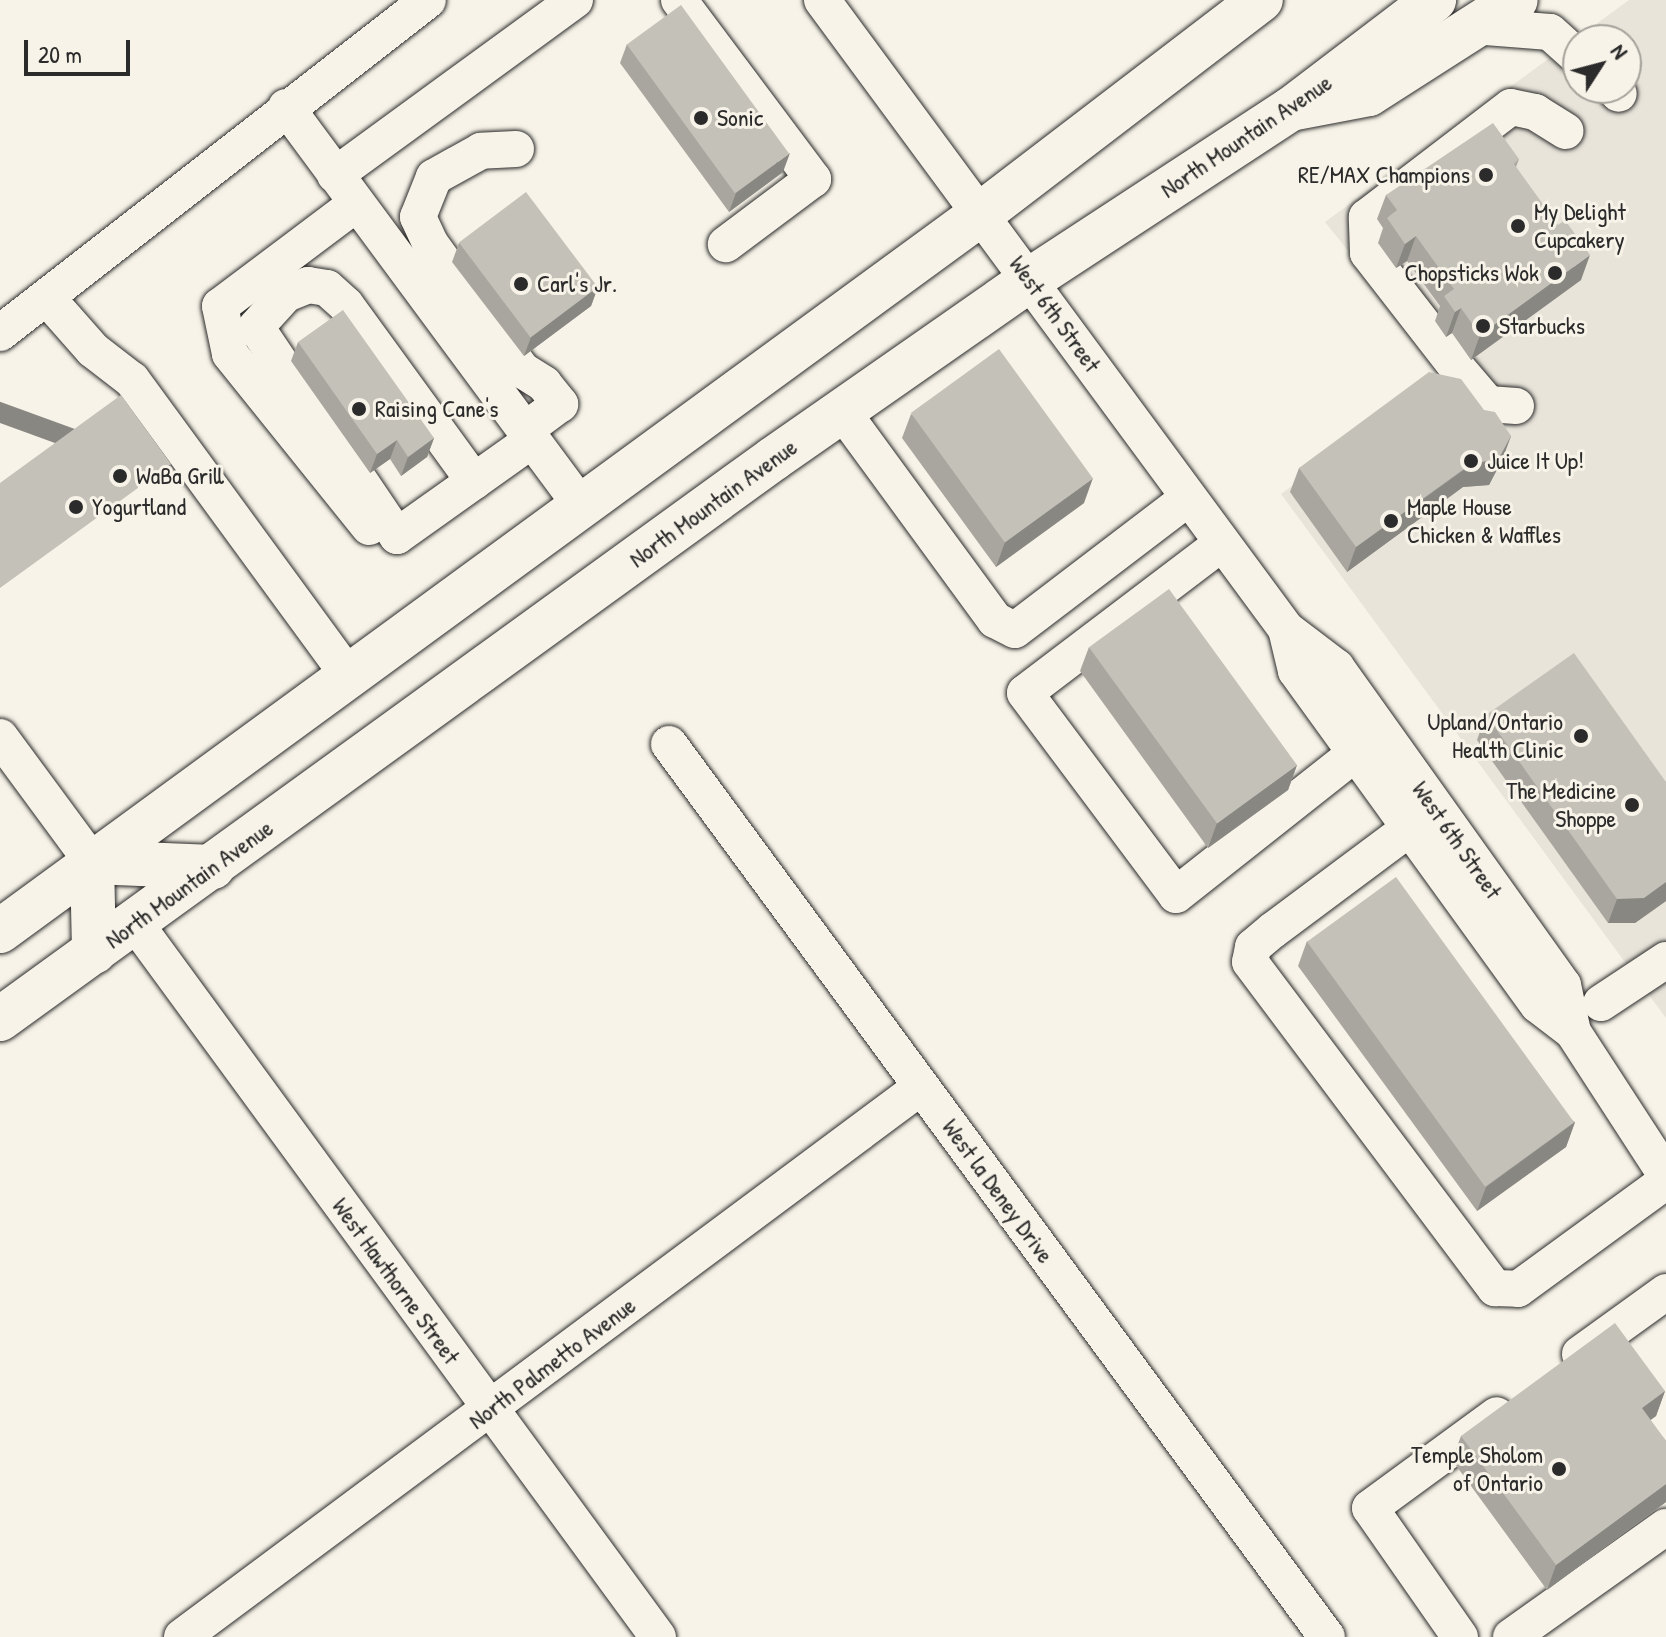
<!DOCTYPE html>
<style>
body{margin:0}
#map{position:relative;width:1666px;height:1637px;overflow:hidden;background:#f7f3e8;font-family:"Patrick Hand",sans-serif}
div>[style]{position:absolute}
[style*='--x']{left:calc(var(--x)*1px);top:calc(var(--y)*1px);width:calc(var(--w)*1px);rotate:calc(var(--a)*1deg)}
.built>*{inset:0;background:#e8e4da}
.roads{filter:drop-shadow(0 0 2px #2b2b2b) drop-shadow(0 0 2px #2b2b2b)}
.minor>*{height:36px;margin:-18px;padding:0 18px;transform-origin:18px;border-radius:18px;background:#f7f3e8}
.major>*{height:44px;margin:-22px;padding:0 22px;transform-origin:22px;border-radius:22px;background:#f7f3e8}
.highway>*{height:44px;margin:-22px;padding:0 22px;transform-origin:22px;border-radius:22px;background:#f7f3e8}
.wall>*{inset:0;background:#a9a69f}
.shaded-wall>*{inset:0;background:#898782;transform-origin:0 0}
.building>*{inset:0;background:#c4c1b9;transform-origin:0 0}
.dots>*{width:22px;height:22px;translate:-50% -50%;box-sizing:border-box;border:4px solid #f7f3e8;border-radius:50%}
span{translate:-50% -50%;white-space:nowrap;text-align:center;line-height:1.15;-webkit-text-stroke:6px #f7f3e8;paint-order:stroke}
.poi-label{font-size:24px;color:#2b2b2b}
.left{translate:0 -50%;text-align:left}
.right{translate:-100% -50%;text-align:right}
.street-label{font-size:24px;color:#2b2b2b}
.north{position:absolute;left:1562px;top:24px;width:80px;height:80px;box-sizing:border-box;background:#f7f3e8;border:2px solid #a5a39c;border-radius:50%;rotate:54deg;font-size:22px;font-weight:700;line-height:32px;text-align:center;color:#2b2b2b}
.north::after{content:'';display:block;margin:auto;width:28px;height:36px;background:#2b2b2b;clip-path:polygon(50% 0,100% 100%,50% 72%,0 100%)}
.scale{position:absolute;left:24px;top:40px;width:106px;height:36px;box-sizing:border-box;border:4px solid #2b2b2b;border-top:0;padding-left:10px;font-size:24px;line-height:28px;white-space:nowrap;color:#2b2b2b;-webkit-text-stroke:6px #f7f3e8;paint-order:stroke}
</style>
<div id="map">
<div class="built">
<i style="clip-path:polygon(evenodd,1629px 0,1666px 0,1666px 1018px,1281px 494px,1446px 372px,1325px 222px,1629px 0,1578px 40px,1626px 40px,1626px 88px,1578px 88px,1578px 40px)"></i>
</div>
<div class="roads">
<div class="minor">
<i style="--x:679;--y:0;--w:224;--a:53.2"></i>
<i style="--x:813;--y:179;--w:109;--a:143.2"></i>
<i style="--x:822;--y:0;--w:782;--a:53.58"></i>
<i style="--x:1286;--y:629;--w:63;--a:37.2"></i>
<i style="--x:1336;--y:667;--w:391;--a:54.5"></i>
<i style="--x:1563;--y:985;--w:48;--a:78"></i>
<i style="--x:1473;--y:26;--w:77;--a:4.5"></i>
<i style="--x:1550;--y:32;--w:38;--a:42"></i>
<i style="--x:1613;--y:88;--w:8;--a:45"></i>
<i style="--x:286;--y:107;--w:495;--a:53.5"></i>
<i style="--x:516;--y:149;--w:35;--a:177"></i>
<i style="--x:481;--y:151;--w:54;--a:151"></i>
<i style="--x:434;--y:177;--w:43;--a:111.8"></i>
<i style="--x:418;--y:217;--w:29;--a:65"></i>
<i style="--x:430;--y:243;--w:157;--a:54.1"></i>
<i style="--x:522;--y:370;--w:26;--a:32"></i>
<i style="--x:544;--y:384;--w:26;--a:51"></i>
<i style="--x:560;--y:404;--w:44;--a:143.4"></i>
<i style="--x:335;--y:175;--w:297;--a:-36.1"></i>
<i style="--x:356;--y:204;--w:170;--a:143.1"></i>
<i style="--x:220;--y:306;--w:49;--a:78.2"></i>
<i style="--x:230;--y:354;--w:222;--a:51.2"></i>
<i style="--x:48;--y:299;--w:68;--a:48.6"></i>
<i style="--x:93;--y:350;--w:49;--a:37.6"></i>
<i style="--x:132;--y:380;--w:366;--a:53.8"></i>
<i style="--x:0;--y:333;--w:542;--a:-37.88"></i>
<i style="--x:1516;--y:406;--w:28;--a:-176"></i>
<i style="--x:1488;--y:404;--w:46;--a:-130.6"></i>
<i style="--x:1458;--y:369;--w:147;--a:-127.8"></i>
<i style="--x:1368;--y:253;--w:36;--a:-92"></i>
<i style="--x:1367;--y:217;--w:181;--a:-37.4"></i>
<i style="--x:1511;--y:107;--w:25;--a:12"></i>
<i style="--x:1535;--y:112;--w:36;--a:32"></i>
<i style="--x:842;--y:411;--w:259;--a:53.8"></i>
<i style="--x:995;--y:620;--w:22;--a:27"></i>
<i style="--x:1015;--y:630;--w:216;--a:-37.3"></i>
<i style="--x:397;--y:536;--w:252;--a:-124"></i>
<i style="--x:256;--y:327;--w:45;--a:-47.7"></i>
<i style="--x:286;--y:294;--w:24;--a:-22"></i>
<i style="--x:308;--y:285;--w:19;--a:9"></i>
<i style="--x:327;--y:288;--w:25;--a:42"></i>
<i style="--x:346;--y:305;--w:218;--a:54"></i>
<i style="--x:397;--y:536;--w:166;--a:-35.4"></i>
<i style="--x:1221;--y:544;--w:246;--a:142.8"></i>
<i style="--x:1025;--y:693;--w:252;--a:53.2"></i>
<i style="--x:1176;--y:895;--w:229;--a:-38.3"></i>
<i style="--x:1286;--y:629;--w:43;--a:76.6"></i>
<i style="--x:1296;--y:671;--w:412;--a:54.1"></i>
<i style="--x:1538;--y:1005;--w:44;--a:37.6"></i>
<i style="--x:1573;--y:1032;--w:171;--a:57"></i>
<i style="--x:0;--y:737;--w:155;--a:53.6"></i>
<i style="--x:669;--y:744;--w:1109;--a:53.62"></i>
<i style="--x:1410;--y:828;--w:171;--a:143.3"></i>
<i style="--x:1273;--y:930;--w:26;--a:140"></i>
<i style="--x:1253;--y:947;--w:15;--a:101"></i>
<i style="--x:1250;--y:962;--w:408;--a:53.1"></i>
<i style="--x:1495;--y:1288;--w:23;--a:2"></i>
<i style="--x:1518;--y:1289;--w:183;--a:-36.1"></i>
<i style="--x:135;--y:923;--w:885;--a:53.78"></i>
<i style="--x:1601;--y:1003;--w:78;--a:-33.5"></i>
<i style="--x:1580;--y:1354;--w:106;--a:-35.8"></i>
<i style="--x:182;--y:1637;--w:921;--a:-36.66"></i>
<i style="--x:1460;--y:1637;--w:157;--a:-124.9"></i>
<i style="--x:1370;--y:1508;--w:157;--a:-36.2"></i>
<i style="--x:1511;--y:1637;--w:190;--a:-35.4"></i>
</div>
<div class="major">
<i style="--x:92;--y:862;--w:121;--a:2.4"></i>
<i style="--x:92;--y:862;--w:90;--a:88.7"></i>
<i style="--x:0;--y:931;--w:1216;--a:-36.17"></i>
<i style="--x:982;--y:213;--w:351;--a:-37.4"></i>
<i style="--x:0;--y:1019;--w:955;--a:-35.92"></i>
<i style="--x:773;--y:459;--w:315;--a:-34.9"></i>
<i style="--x:1031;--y:279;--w:311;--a:-33.2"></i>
<i style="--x:1291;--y:109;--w:180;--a:-37.3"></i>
</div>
<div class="highway">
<i style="--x:1291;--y:109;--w:79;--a:-10.9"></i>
<i style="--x:1369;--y:94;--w:174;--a:-32.6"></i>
</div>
</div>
<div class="wall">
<i style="clip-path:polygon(627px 44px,783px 172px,729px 212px,620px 63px)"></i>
<i style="clip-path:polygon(1519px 159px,1516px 167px,1581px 280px,1471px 360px,1452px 333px,1446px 337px,1435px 321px,1440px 306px,1407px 261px,1396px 268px,1378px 243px,1383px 228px,1377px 219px,1386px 195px)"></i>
<i style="clip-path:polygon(459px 243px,598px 287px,591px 306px,524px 356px,452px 262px)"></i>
<i style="clip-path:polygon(298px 342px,434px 438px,427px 457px,401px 476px,390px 459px,370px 473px,291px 361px)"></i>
<i style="clip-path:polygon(1484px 410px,1511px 436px,1502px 460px,1489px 485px,1463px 487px,1347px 572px,1290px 492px,1299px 468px)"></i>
<i style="clip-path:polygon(911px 414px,1084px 503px,996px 567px,902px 438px)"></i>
<i style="clip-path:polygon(1089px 647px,1297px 765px,1288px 790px,1208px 848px,1080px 671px)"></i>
<i style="clip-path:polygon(1486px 715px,1666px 782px,1666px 901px,1635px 923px,1608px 923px,1477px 740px)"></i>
<i style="clip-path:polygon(1307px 941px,1575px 1122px,1566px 1147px,1477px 1211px,1298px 966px)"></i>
<i style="clip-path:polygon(1665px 1391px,1656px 1416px,1650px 1420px,1666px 1441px,1666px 1502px,1547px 1590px,1452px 1460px,1461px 1436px)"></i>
</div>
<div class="shaded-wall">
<i style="clip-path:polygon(790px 153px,783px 172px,729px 212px,736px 193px)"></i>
<i style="clip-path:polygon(1416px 236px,1407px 261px,1396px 268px,1405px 244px)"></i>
<i style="clip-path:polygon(1590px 255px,1581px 280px,1471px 360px,1480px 335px)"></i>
<i style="clip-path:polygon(598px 287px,591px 306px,524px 356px,531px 337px)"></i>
<i style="clip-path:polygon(1461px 308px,1452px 333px,1446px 337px,1455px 312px)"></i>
<i style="clip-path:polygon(1511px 436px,1502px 460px,1489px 485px,1463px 487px,1347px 572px,1356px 547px)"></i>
<i style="clip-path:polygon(434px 438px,427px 457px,401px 476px,408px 457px)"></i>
<i style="clip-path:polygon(397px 440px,390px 459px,370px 473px,377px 454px)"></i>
<i style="left:171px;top:464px;width:20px;height:211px;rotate:110deg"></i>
<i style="clip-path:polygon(1093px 478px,1084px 503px,996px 567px,1005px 542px)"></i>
<i style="clip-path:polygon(1297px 765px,1288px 790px,1208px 848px,1217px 823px)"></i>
<i style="clip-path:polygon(1666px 882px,1666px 901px,1635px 923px,1608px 923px,1617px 899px)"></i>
<i style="clip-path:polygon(1575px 1122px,1566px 1147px,1477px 1211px,1486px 1187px)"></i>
<i style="clip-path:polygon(1665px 1391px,1656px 1416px,1633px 1433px,1642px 1408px)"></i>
<i style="clip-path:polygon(1666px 1484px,1666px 1502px,1547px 1590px,1556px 1565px)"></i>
</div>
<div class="building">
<i style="left:681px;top:5px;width:184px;height:67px;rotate:54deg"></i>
<i style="clip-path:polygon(1493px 123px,1519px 159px,1514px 164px,1558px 225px,1565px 220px,1590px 255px,1480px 335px,1461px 308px,1455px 312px,1444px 296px,1454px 289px,1416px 236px,1405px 244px,1387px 218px,1397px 210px,1386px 195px)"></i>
<i style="left:526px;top:192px;width:119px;height:84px;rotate:53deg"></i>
<i style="clip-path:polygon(343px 310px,434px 438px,408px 457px,397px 440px,377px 454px,298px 342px)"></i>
<i style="left:999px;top:349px;width:160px;height:109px;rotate:54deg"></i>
<i style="clip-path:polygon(1429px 372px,1461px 379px,1484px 410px,1495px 412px,1511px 436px,1498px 460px,1472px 463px,1356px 547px,1299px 468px)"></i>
<i style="clip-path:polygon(121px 395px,171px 464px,0 588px,0 483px)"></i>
<i style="left:1169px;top:589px;width:218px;height:99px;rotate:54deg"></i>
<i style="clip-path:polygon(1574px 653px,1666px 782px,1666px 882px,1644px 898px,1617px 899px,1486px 715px)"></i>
<i style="left:1396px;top:877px;width:303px;height:110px;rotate:54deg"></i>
<i style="clip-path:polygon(1615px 1323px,1665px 1391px,1642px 1408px,1666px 1441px,1666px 1484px,1556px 1565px,1461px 1436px)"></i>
</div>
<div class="dots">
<i style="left:701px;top:118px;background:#2b2b2b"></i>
<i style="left:1486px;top:175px;background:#2b2b2b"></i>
<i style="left:1518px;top:226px;background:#2b2b2b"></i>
<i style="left:1555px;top:273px;background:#2b2b2b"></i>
<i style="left:521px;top:284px;background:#2b2b2b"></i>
<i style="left:1483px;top:326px;background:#2b2b2b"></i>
<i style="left:359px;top:409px;background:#2b2b2b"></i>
<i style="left:1471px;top:461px;background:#2b2b2b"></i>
<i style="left:120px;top:476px;background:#2b2b2b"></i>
<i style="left:76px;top:507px;background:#2b2b2b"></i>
<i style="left:1391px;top:521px;background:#2b2b2b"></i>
<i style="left:1581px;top:736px;background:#2b2b2b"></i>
<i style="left:1632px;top:805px;background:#2b2b2b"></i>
<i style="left:1559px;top:1469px;background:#2b2b2b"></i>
</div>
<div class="poi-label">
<span class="left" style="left:717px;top:118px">Sonic</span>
<span class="right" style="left:1470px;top:175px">RE/MAX Champions</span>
<span class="left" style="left:1534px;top:226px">My Delight<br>Cupcakery</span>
<span class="right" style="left:1539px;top:273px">Chopsticks Wok</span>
<span class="left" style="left:537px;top:284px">Carl's Jr.</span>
<span class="left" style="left:1499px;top:326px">Starbucks</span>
<span class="left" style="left:375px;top:409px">Raising Cane's</span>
<span class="left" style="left:1487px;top:461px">Juice It Up!</span>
<span class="left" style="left:136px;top:476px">WaBa Grill</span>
<span class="left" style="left:92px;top:507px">Yogurtland</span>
<span class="left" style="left:1407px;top:521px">Maple House<br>Chicken &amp; Waffles</span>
<span class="right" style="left:1563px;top:736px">Upland/Ontario<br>Health Clinic</span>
<span class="right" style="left:1616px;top:805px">The Medicine<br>Shoppe</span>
<span class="right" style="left:1543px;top:1469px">Temple Sholom<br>of Ontario</span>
</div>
<div class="street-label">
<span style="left:1246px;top:136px;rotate:-34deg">North Mountain Avenue</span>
<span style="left:1055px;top:314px;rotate:54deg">West 6th Street</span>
<span style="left:713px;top:503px;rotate:-36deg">North Mountain Avenue</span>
<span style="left:1457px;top:840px;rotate:55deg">West 6th Street</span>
<span style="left:189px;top:884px;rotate:-36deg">North Mountain Avenue</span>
<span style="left:998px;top:1191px;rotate:54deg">West la Deney Drive</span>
<span style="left:396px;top:1281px;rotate:54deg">West Hawthorne Street</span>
<span style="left:552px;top:1363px;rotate:-37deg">North Palmetto Avenue</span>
</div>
<div class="north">N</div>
<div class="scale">20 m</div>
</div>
